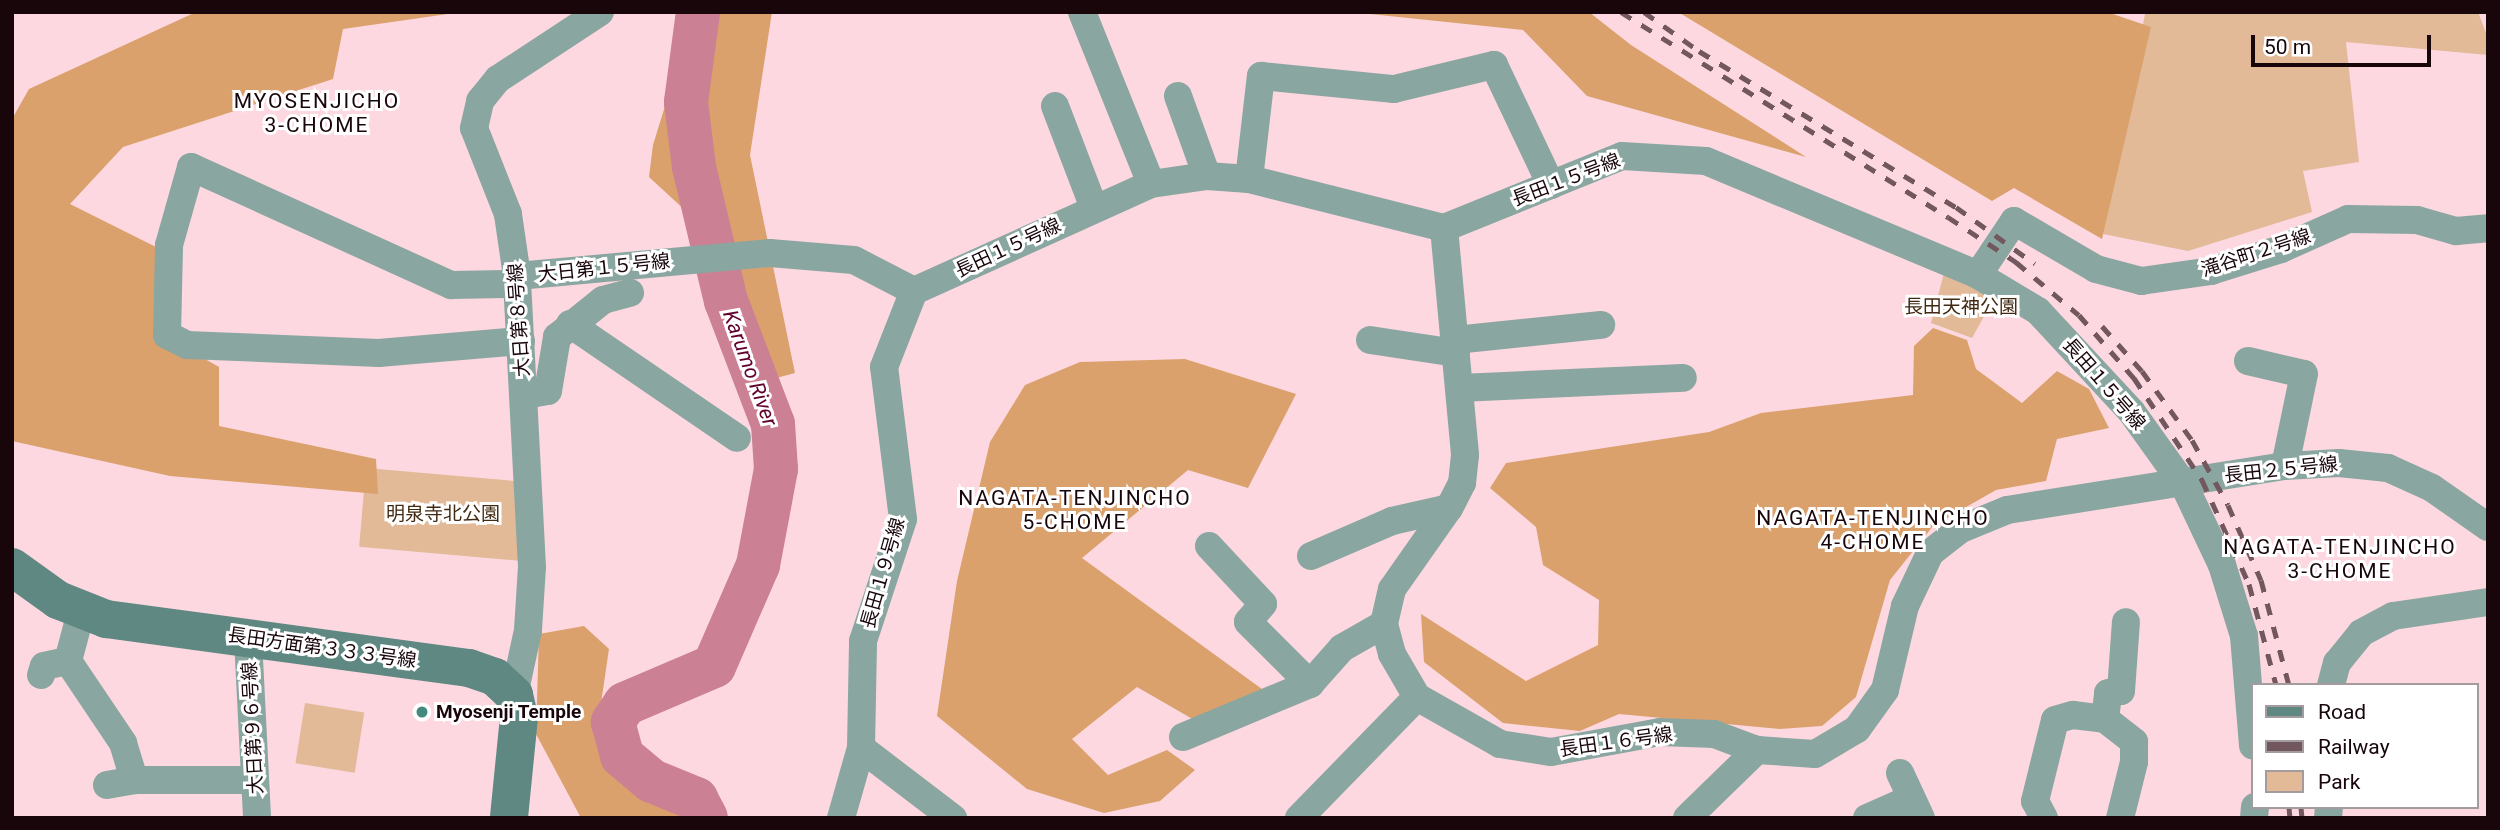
<!DOCTYPE html>
<meta charset="utf-8">
<style>
body{margin:0}
#map{position:relative;width:2500px;height:830px;overflow:hidden;background:#fdd8e0;font-family:Roboto,"Noto Sans JP",sans-serif}
div>[style]{position:absolute}
[style*='--x']{left:calc(var(--x)*1px);top:calc(var(--y)*1px);width:calc(var(--w)*1px);rotate:calc(var(--a)*1deg)}
.green>*{inset:0;background:#e2ba97;transform-origin:0 0}
.forest>*{inset:0;background:#daa16c}
.river>*{height:44px;margin:-22px;padding:0 22px;transform-origin:22px;border-radius:22px;background:#cc8093}
.street>*{height:28px;margin:-14px;padding:0 14px;transform-origin:14px;border-radius:14px;background:#8aa6a1}
.secondary>*{height:38px;margin:-19px;padding:0 19px;transform-origin:19px;border-radius:19px;background:#5e8881}
.rail>*{height:5px;margin-top:-2.5px;transform-origin:0;background:repeating-linear-gradient(90deg,#72585e 0 12px,transparent 0 24px)}
.dots>*{width:19px;height:19px;translate:-50% -50%;box-sizing:border-box;border:4px solid #fff;border-radius:50%}
span{translate:-50% -50%;white-space:nowrap;text-align:center;line-height:1.15;-webkit-text-stroke:6px #fff;paint-order:stroke}
.street-label{font-size:19px;color:#18060b}
.park-label{font-size:19px;color:#422a12}
.poi-label{font-size:19px;color:#18060b;font-weight:700}
.left{translate:0 -50%;text-align:left}
.neighbourhood-label{font-size:21px;color:#18060b;letter-spacing:2px}
.water-label{font-size:21px;color:#61012c;font-style:italic}
.frame{position:absolute;inset:0;border:14px solid #18060b;pointer-events:none}
.legend{position:absolute;left:2251px;top:683px;width:228px;height:126px;box-sizing:border-box;background:#fff;border:2px solid #a39b9d;margin:0;padding:9px 12px;list-style:none;font-size:21px;color:#18060b}
.legend li{display:flex;align-items:center;gap:14px;height:35px}
.legend b{width:35px;border:2px solid #a39b9d}
.scale{position:absolute;left:2251px;top:35px;width:180px;height:32px;box-sizing:border-box;border:4px solid #18060b;border-top:0;padding-left:9px;font-size:21px;line-height:24px;white-space:nowrap;color:#18060b;-webkit-text-stroke:5px #fff;paint-order:stroke}
</style>
<div id="map">
<div class="green">
<i style="clip-path:polygon(2141px 12px,2478px 12px,2488px 38px,2488px 55px,2346px 42px,2359px 162px,2303px 171px,2312px 212px,2188px 251px,2103px 234px,2145px 14px)"></i>
<i style="clip-path:polygon(1945px 269px,1998px 291px,1972px 338px,1931px 323px)"></i>
<i style="left:366px;top:468px;width:161px;height:79px;rotate:5deg"></i>
<i style="left:305px;top:703px;width:60px;height:61px;rotate:9deg"></i>
</div>
<div class="forest">
<i style="clip-path:polygon(196px 12px,462px 12px,343px 29px,333px 79px,123px 147px,70px 204px,164px 251px,163px 335px,219px 367px,219px 426px,376px 459px,378px 494px,170px 476px,12px 441px,12px 119px,29px 89px)"></i>
<i style="clip-path:polygon(694px 12px,772px 12px,750px 155px,795px 373px,761px 382px,700px 224px,649px 177px,653px 145px)"></i>
<i style="clip-path:polygon(1351px 12px,1589px 12px,1631px 45px,1806px 157px,1587px 96px,1523px 30px)"></i>
<i style="clip-path:polygon(1678px 12px,2107px 12px,2151px 27px,2102px 239px,2014px 188px,1992px 201px)"></i>
<i style="clip-path:polygon(1933px 328px,1967px 340px,1976px 369px,2022px 403px,2057px 371px,2089px 389px,2109px 428px,2057px 439px,2046px 481px,1996px 490px,1933px 526px,1890px 580px,1856px 697px,1822px 726px,1780px 729px,1619px 714px,1580px 731px,1503px 723px,1424px 662px,1421px 614px,1526px 681px,1598px 645px,1599px 600px,1543px 565px,1536px 527px,1490px 488px,1506px 463px,1709px 432px,1761px 413px,1913px 395px,1914px 346px)"></i>
<i style="clip-path:polygon(1185px 359px,1296px 394px,1248px 488px,1188px 470px,1082px 558px,1266px 692px,1196px 721px,1137px 687px,1072px 739px,1108px 775px,1167px 750px,1195px 770px,1160px 801px,1104px 813px,1027px 789px,937px 716px,957px 581px,990px 442px,1025px 385px,1080px 362px)"></i>
<i style="clip-path:polygon(584px 626px,609px 649px,599px 717px,637px 778px,705px 805px,723px 818px,581px 818px,536px 734px,539px 634px)"></i>
</div>
<div class="river">
<i style="--x:698;--y:12;--w:91;--a:97.6"></i>
<i style="--x:686;--y:102;--w:65;--a:83"></i>
<i style="--x:694;--y:167;--w:138;--a:76.6"></i>
<i style="--x:726;--y:301;--w:132;--a:69.1"></i>
<i style="--x:773;--y:424;--w:45;--a:86.2"></i>
<i style="--x:776;--y:469;--w:98;--a:100.6"></i>
<i style="--x:758;--y:565;--w:110;--a:113.5"></i>
<i style="--x:714;--y:666;--w:97;--a:156.9"></i>
<i style="--x:625;--y:704;--w:22;--a:124"></i>
<i style="--x:613;--y:722;--w:35;--a:75"></i>
<i style="--x:622;--y:756;--w:39;--a:40"></i>
<i style="--x:652;--y:781;--w:48;--a:22.2"></i>
<i style="--x:696;--y:799;--w:21;--a:62"></i>
</div>
<div class="street">
<i style="--x:1082;--y:12;--w:185;--a:68.1"></i>
<i style="--x:1178;--y:96;--w:85;--a:70.1"></i>
<i style="--x:1055;--y:106;--w:109;--a:69.1"></i>
<i style="--x:1249;--y:179;--w:104;--a:-83.4"></i>
<i style="--x:1261;--y:76;--w:134;--a:5.6"></i>
<i style="--x:1394;--y:89;--w:103;--a:-13.5"></i>
<i style="--x:1494;--y:65;--w:133;--a:64.6"></i>
<i style="--x:1444;--y:228;--w:228;--a:84.7"></i>
<i style="--x:1465;--y:455;--w:28;--a:96"></i>
<i style="--x:1462;--y:483;--w:28;--a:117"></i>
<i style="--x:1449;--y:508;--w:99;--a:125.1"></i>
<i style="--x:1392;--y:589;--w:36;--a:103"></i>
<i style="--x:1384;--y:624;--w:31;--a:75"></i>
<i style="--x:1392;--y:654;--w:50;--a:59.8"></i>
<i style="--x:1417;--y:697;--w:95;--a:29.5"></i>
<i style="--x:1500;--y:744;--w:52;--a:8.9"></i>
<i style="--x:1551;--y:752;--w:111;--a:-10.4"></i>
<i style="--x:1660;--y:732;--w:54;--a:2.1"></i>
<i style="--x:1714;--y:734;--w:46;--a:20.4"></i>
<i style="--x:1757;--y:750;--w:58;--a:3.9"></i>
<i style="--x:1815;--y:754;--w:49;--a:-30.8"></i>
<i style="--x:1857;--y:729;--w:48;--a:-54.3"></i>
<i style="--x:1885;--y:690;--w:86;--a:-76.6"></i>
<i style="--x:1905;--y:606;--w:59;--a:-64.7"></i>
<i style="--x:1930;--y:553;--w:39;--a:-38"></i>
<i style="--x:1961;--y:529;--w:50;--a:-22.4"></i>
<i style="--x:2007;--y:510;--w:281;--a:-9"></i>
<i style="--x:2285;--y:466;--w:54;--a:-3.2"></i>
<i style="--x:2339;--y:463;--w:49;--a:5.8"></i>
<i style="--x:2388;--y:468;--w:48;--a:24.4"></i>
<i style="--x:2432;--y:488;--w:68;--a:34.9"></i>
<i style="--x:1978;--y:275;--w:65;--a:-56.3"></i>
<i style="--x:2014;--y:221;--w:95;--a:30.3"></i>
<i style="--x:2096;--y:269;--w:47;--a:14.9"></i>
<i style="--x:2141;--y:281;--w:71;--a:-8.1"></i>
<i style="--x:2211;--y:271;--w:73;--a:-17.4"></i>
<i style="--x:2281;--y:249;--w:73;--a:-24.1"></i>
<i style="--x:2348;--y:219;--w:69;--a:0.8"></i>
<i style="--x:2417;--y:220;--w:41;--a:15.8"></i>
<i style="--x:2456;--y:231;--w:32;--a:-5"></i>
<i style="--x:570;--y:324;--w:202;--a:34.3"></i>
<i style="--x:1370;--y:340;--w:87;--a:8.6"></i>
<i style="--x:1455;--y:340;--w:147;--a:-5.9"></i>
<i style="--x:521;--y:341;--w:143;--a:175.2"></i>
<i style="--x:379;--y:353;--w:192;--a:-177.6"></i>
<i style="--x:187;--y:345;--w:22;--a:-153"></i>
<i style="--x:167;--y:335;--w:90;--a:-88.7"></i>
<i style="--x:169;--y:245;--w:81;--a:-74.2"></i>
<i style="--x:191;--y:167;--w:286;--a:24.4"></i>
<i style="--x:451;--y:285;--w:55;--a:-1"></i>
<i style="--x:506;--y:284;--w:14;--a:-36"></i>
<i style="--x:517;--y:276;--w:254;--a:-5.2"></i>
<i style="--x:770;--y:253;--w:84;--a:4.8"></i>
<i style="--x:854;--y:260;--w:68;--a:27.3"></i>
<i style="--x:914;--y:291;--w:260;--a:-24.3"></i>
<i style="--x:1151;--y:184;--w:57;--a:-8.1"></i>
<i style="--x:1207;--y:176;--w:42;--a:4.1"></i>
<i style="--x:1249;--y:179;--w:201;--a:14.1"></i>
<i style="--x:1444;--y:228;--w:192;--a:-22"></i>
<i style="--x:1622;--y:156;--w:84;--a:3.4"></i>
<i style="--x:1706;--y:161;--w:295;--a:22.7"></i>
<i style="--x:1978;--y:275;--w:70;--a:31"></i>
<i style="--x:2038;--y:311;--w:137;--a:47.1"></i>
<i style="--x:2131;--y:411;--w:91;--a:54.4"></i>
<i style="--x:2184;--y:485;--w:89;--a:64.6"></i>
<i style="--x:2222;--y:565;--w:74;--a:72.8"></i>
<i style="--x:2244;--y:636;--w:110;--a:85.3"></i>
<i style="--x:2248;--y:361;--w:57;--a:13.1"></i>
<i style="--x:2304;--y:374;--w:94;--a:101.7"></i>
<i style="--x:1460;--y:388;--w:223;--a:-2.6"></i>
<i style="--x:525;--y:395;--w:23;--a:-10"></i>
<i style="--x:548;--y:391;--w:55;--a:-80.5"></i>
<i style="--x:557;--y:337;--w:59;--a:-38.8"></i>
<i style="--x:603;--y:300;--w:28;--a:-15"></i>
<i style="--x:1209;--y:546;--w:79;--a:47"></i>
<i style="--x:1263;--y:604;--w:23;--a:130"></i>
<i style="--x:1248;--y:622;--w:88;--a:45"></i>
<i style="--x:1311;--y:556;--w:88;--a:-23.4"></i>
<i style="--x:1392;--y:521;--w:58;--a:-12.8"></i>
<i style="--x:248;--y:639;--w:179;--a:87.1"></i>
<i style="--x:68;--y:661;--w:51;--a:-75.1"></i>
<i style="--x:41;--y:675;--w:9;--a:-72"></i>
<i style="--x:44;--y:666;--w:25;--a:-12"></i>
<i style="--x:68;--y:661;--w:99;--a:56.1"></i>
<i style="--x:123;--y:743;--w:39;--a:73"></i>
<i style="--x:2331;--y:685;--w:23;--a:-75"></i>
<i style="--x:2337;--y:663;--w:38;--a:-51"></i>
<i style="--x:2361;--y:633;--w:36;--a:-28"></i>
<i style="--x:2393;--y:616;--w:96;--a:-8.4"></i>
<i style="--x:514;--y:695;--w:66;--a:-77.8"></i>
<i style="--x:528;--y:630;--w:63;--a:-86.4"></i>
<i style="--x:532;--y:567;--w:291;--a:-93"></i>
<i style="--x:517;--y:276;--w:63;--a:-98.3"></i>
<i style="--x:508;--y:214;--w:92;--a:-111.6"></i>
<i style="--x:474;--y:128;--w:28;--a:-77"></i>
<i style="--x:480;--y:101;--w:28;--a:-51"></i>
<i style="--x:498;--y:79;--w:122;--a:-33.3"></i>
<i style="--x:2105;--y:719;--w:26;--a:-83"></i>
<i style="--x:2108;--y:693;--w:13;--a:-9"></i>
<i style="--x:2121;--y:691;--w:69;--a:-85.9"></i>
<i style="--x:1183;--y:737;--w:138;--a:-22.7"></i>
<i style="--x:1310;--y:684;--w:48;--a:-48.4"></i>
<i style="--x:1342;--y:648;--w:48;--a:-29.7"></i>
<i style="--x:861;--y:748;--w:116;--a:37.3"></i>
<i style="--x:1900;--y:773;--w:50;--a:65"></i>
<i style="--x:107;--y:785;--w:27;--a:-10"></i>
<i style="--x:134;--y:780;--w:121;--a:0"></i>
<i style="--x:841;--y:818;--w:73;--a:-74.1"></i>
<i style="--x:861;--y:748;--w:107;--a:-88.9"></i>
<i style="--x:863;--y:641;--w:128;--a:-71.8"></i>
<i style="--x:903;--y:519;--w:153;--a:-97.1"></i>
<i style="--x:884;--y:367;--w:82;--a:-68.5"></i>
<i style="--x:1299;--y:818;--w:169;--a:-45.7"></i>
<i style="--x:1687;--y:818;--w:98;--a:-44.2"></i>
<i style="--x:1867;--y:818;--w:47;--a:-23.8"></i>
<i style="--x:2044;--y:818;--w:19;--a:-118"></i>
<i style="--x:2035;--y:801;--w:83;--a:-76.1"></i>
<i style="--x:2055;--y:720;--w:19;--a:-16"></i>
<i style="--x:2073;--y:715;--w:32;--a:7"></i>
<i style="--x:2105;--y:719;--w:37;--a:38"></i>
<i style="--x:2134;--y:742;--w:20;--a:90"></i>
<i style="--x:2134;--y:762;--w:58;--a:104"></i>
<i style="--x:2254;--y:818;--w:11;--a:-85"></i>
<i style="--x:2328;--y:818;--w:11;--a:-85"></i>
</div>
<div class="secondary">
<i style="--x:12;--y:567;--w:57;--a:35.7"></i>
<i style="--x:58;--y:600;--w:52;--a:21.6"></i>
<i style="--x:106;--y:619;--w:366;--a:7.7"></i>
<i style="--x:469;--y:668;--w:28;--a:19"></i>
<i style="--x:495;--y:677;--w:26;--a:43"></i>
<i style="--x:514;--y:695;--w:23;--a:77"></i>
<i style="--x:519;--y:717;--w:101;--a:95.7"></i>
</div>
<div class="rail">
<i style="--x:1621;--y:12;--w:386;--a:32.1"></i>
<i style="--x:1948;--y:217;--w:82;--a:33.5"></i>
<i style="--x:2016;--y:262;--w:82;--a:40.1"></i>
<i style="--x:2079;--y:315;--w:84;--a:48.9"></i>
<i style="--x:2134;--y:378;--w:123;--a:56.3"></i>
<i style="--x:2202;--y:480;--w:114;--a:65.7"></i>
<i style="--x:2249;--y:584;--w:105;--a:75"></i>
<i style="--x:1644;--y:12;--w:67;--a:35.3"></i>
<i style="--x:1699;--y:51;--w:301;--a:31.3"></i>
<i style="--x:1956;--y:207;--w:97;--a:35.8"></i>
<i style="--x:2102;--y:326;--w:60;--a:48.4"></i>
<i style="--x:2142;--y:371;--w:85;--a:54.1"></i>
<i style="--x:2192;--y:440;--w:74;--a:61"></i>
<i style="--x:2228;--y:505;--w:82;--a:66.3"></i>
<i style="--x:2261;--y:580;--w:109;--a:75.1"></i>
<i style="--x:2289;--y:807;--w:11;--a:85"></i>
<i style="--x:2301;--y:807;--w:11;--a:85"></i>
</div>
<div class="dots">
<i style="left:422px;top:712px;background:#448980"></i>
</div>
<div class="street-label">
<span style="left:1566px;top:180px;rotate:-21deg">長田１５号線</span>
<span style="left:1008px;top:248px;rotate:-25deg">長田１５号線</span>
<span style="left:2256px;top:253px;rotate:-18deg">滝谷町２号線</span>
<span style="left:604px;top:268px;rotate:-6deg">大日第１５号線</span>
<span style="left:519px;top:320px;rotate:-94deg">大日第８号線</span>
<span style="left:2104px;top:384px;rotate:49deg">長田１５号線</span>
<span style="left:2281px;top:470px;rotate:-6deg">長田２５号線</span>
<span style="left:883px;top:573px;rotate:-74deg">長田１９号線</span>
<span style="left:322px;top:648px;rotate:8deg">長田方面第３３３号線</span>
<span style="left:253px;top:728px;rotate:-93deg">大日第９６号線</span>
<span style="left:1616px;top:742px;rotate:-8deg">長田１６号線</span>
</div>
<div class="park-label">
<span style="left:1961px;top:307px">長田天神公園</span>
<span style="left:443px;top:514px">明泉寺北公園</span>
</div>
<div class="poi-label">
<span class="left" style="left:436px;top:712px">Myosenji Temple</span>
</div>
<div class="neighbourhood-label">
<span style="left:317px;top:113px">MYOSENJICHO<br>3-CHOME</span>
<span style="left:1075px;top:510px">NAGATA-TENJINCHO<br>5-CHOME</span>
<span style="left:1873px;top:530px">NAGATA-TENJINCHO<br>4-CHOME</span>
<span style="left:2340px;top:559px">NAGATA-TENJINCHO<br>3-CHOME</span>
</div>
<div class="water-label">
<span style="left:750px;top:368px;rotate:70deg">Karumo River</span>
</div>
<div class="frame"></div>
<ul class="legend">
<li><b style="height:9px;background:#5e8881"></b>Road</li>
<li><b style="height:9px;background:#72585e"></b>Railway</li>
<li><b style="height:19px;background:#e2ba97"></b>Park</li>
</ul>
<div class="scale">50 m</div>
</div>
